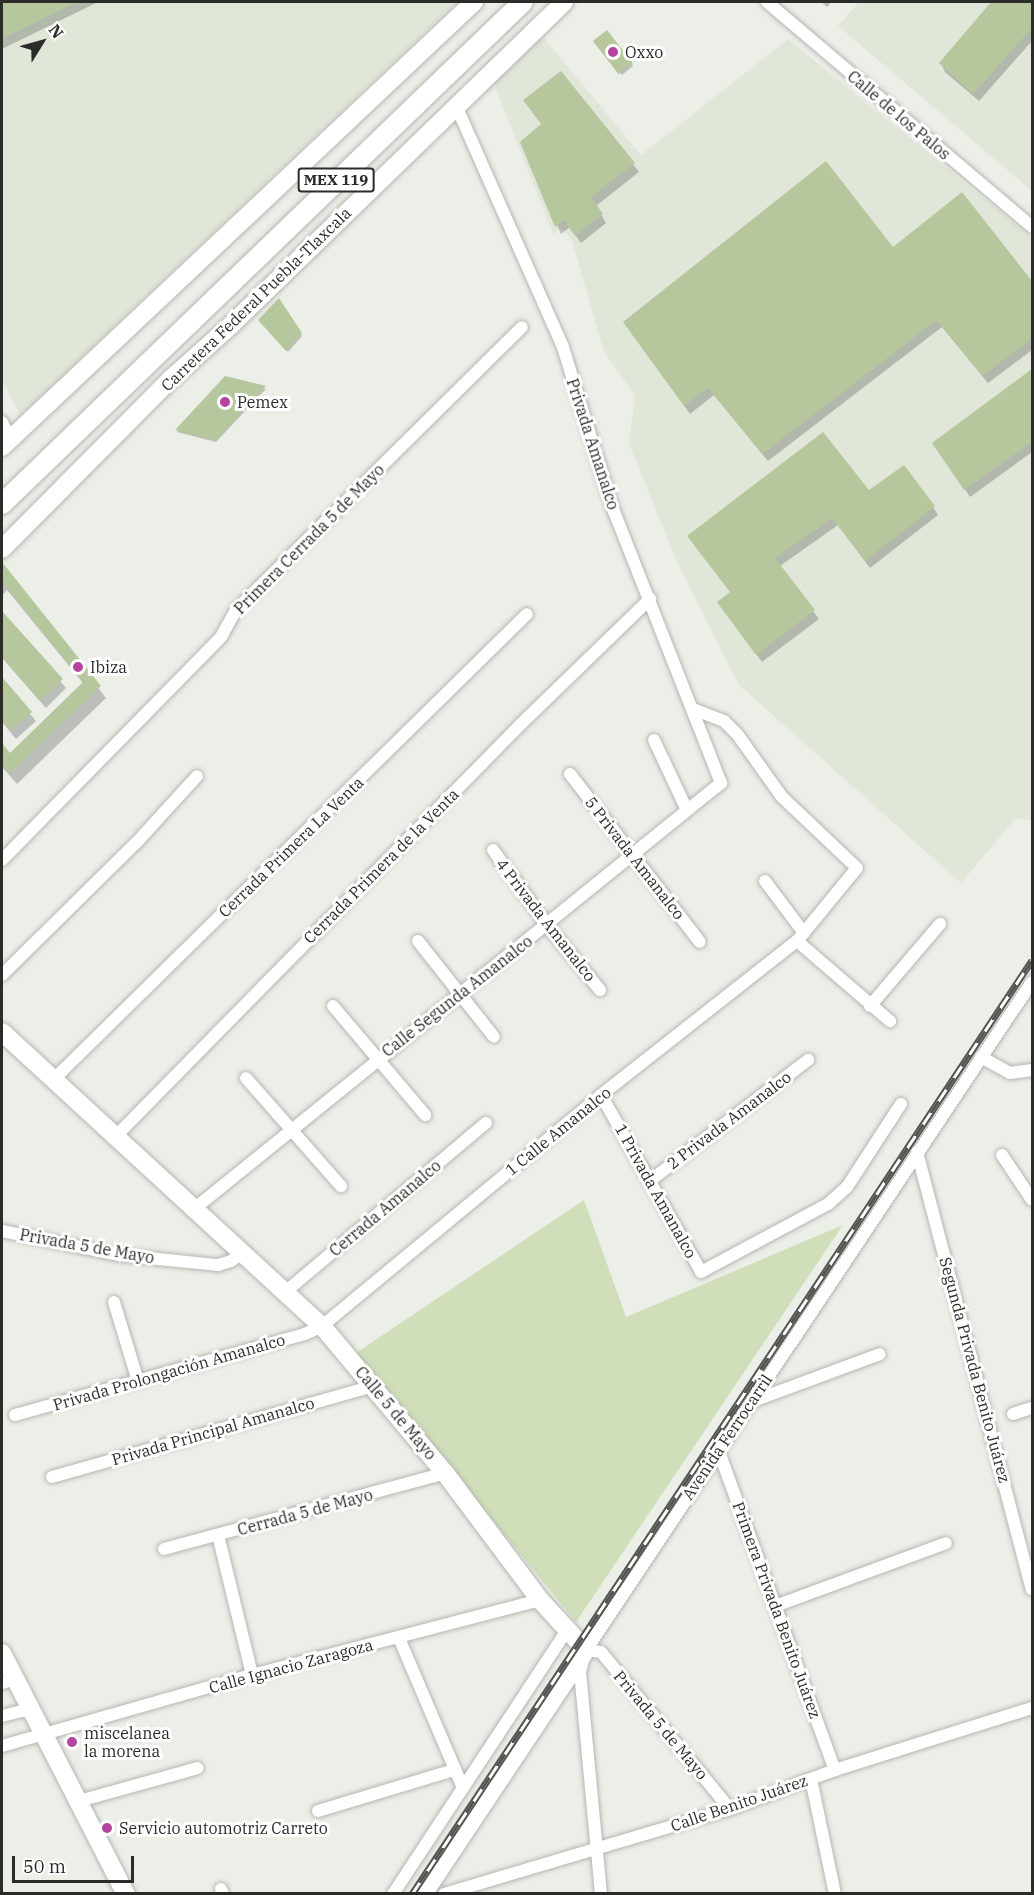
<!DOCTYPE html>
<meta charset="utf-8">
<style>
body{margin:0}
#map{position:relative;width:1034px;height:1895px;overflow:hidden;background:#ecefe8;font-family:"IBM Plex Serif",serif}
div>[style]{position:absolute}
[style*='--x']{left:calc(var(--x)*1px);top:calc(var(--y)*1px);width:calc(var(--w)*1px);rotate:calc(var(--a)*1deg)}
.built>*{inset:0;background:#e0e6d8}
.green>*{inset:0;background:#d0dfb9}
.shadow>*{inset:0;background:#0003}
.building>*{inset:0;background:#b6c69d;transform-origin:0 0}
.roads{filter:drop-shadow(0 0 2px #b4b7b1) drop-shadow(0 0 2px #b4b7b1)}
.street>*{height:12px;margin:-6px;padding:0 6px;transform-origin:6px;border-radius:6px;background:#fff}
.secondary>*{height:18px;margin:-9px;padding:0 9px;transform-origin:9px;border-radius:9px;background:#fff}
.primary>*{height:20px;margin:-10px;padding:0 10px;transform-origin:10px;border-radius:10px;background:#fff}
.rail>*{height:7px;margin-top:-3.5px;transform-origin:0;background:repeating-linear-gradient(90deg,#fff 0 14px,#545552 0 28px);box-sizing:border-box;border-block:2px solid #545552}
.dots>*{width:16px;height:16px;translate:-50% -50%;box-sizing:border-box;border:3px solid #fff;border-radius:50%}
span{translate:-50% -50%;white-space:nowrap;text-align:center;line-height:1.15;-webkit-text-stroke:6px #fff;paint-order:stroke}
.shield-label span{padding:2px 4px;background:#fff;border:2px solid;border-radius:4px;-webkit-text-stroke-width:0}
.shield-label{font-size:15px;color:#2b2c2a;font-weight:700}
.poi-label{font-size:16px;color:#2b2c2a}
.left{translate:0 -50%;text-align:left}
.street-label{font-size:16px;color:#2b2c2a}
.frame{position:absolute;inset:0;border:3px solid #2b2c2a;pointer-events:none}
.north{position:absolute;left:12px;top:12px;width:60px;height:60px;-webkit-text-stroke:4px #fff;paint-order:stroke;rotate:53deg;font-size:16px;font-weight:700;line-height:24px;text-align:center;color:#2b2c2a}
.north::after{content:'';display:block;margin:auto;width:21px;height:27px;background:#2b2c2a;clip-path:polygon(50% 0,100% 100%,50% 72%,0 100%)}
.scale{position:absolute;left:12px;top:1856px;width:122px;height:27px;box-sizing:border-box;border:3px solid #2b2c2a;border-top:0;padding-left:8px;font-size:18px;line-height:21px;white-space:nowrap;color:#2b2c2a;-webkit-text-stroke:4px #fff;paint-order:stroke}
</style>
<div id="map">
<div class="built">
<i style="clip-path:polygon(2px 2px,457px 2px,20px 415px,2px 379px)"></i>
<i style="clip-path:polygon(859px 2px,1032px 2px,1032px 191px,838px 26px)"></i>
<i style="clip-path:polygon(543px 37px,641px 155px,788px 39px,1032px 238px,1032px 820px,1015px 819px,961px 883px,739px 685px,676px 559px,629px 444px,635px 395px,604px 352px,572px 241px,562px 228px,553px 234px,493px 81px)"></i>
</div>
<div class="green">
<i style="clip-path:polygon(584px 1200px,626px 1317px,843px 1225px,576px 1622px,356px 1353px)"></i>
</div>
<div class="shadow">
<i style="clip-path:polygon(2px 2px,98px 2px,2px 49px)"></i>
<i style="clip-path:polygon(821px 2px,832px 2px,827px 7px)"></i>
<i style="clip-path:polygon(990px 2px,1032px 2px,1032px 41px,979px 101px,945px 72px,941px 63px,993px 4px)"></i>
<i style="clip-path:polygon(596px 43px,632px 64px,633px 66px,622px 75px)"></i>
<i style="clip-path:polygon(561px 73px,639px 172px,596px 206px,606px 223px,581px 243px,570px 227px,561px 234px,522px 142px,542px 125px)"></i>
<i style="clip-path:polygon(962px 194px,1032px 283px,1032px 350px,988px 383px,942px 327px,768px 461px,714px 395px,690px 414px,630px 330px,892px 249px)"></i>
<i style="clip-path:polygon(279px 300px,302px 336px,288px 352px,261px 322px)"></i>
<i style="clip-path:polygon(1032px 370px,1032px 452px,970px 497px,934px 443px)"></i>
<i style="clip-path:polygon(225px 377px,266px 389px,216px 442px,177px 432px)"></i>
<i style="clip-path:polygon(823px 434px,869px 492px,933px 507px,938px 515px,870px 568px,838px 525px,780px 566px,819px 619px,762px 662px,724px 610px,731px 593px)"></i>
<i style="clip-path:polygon(2px 565px,106px 698px,17px 784px,2px 767px,2px 745px,10px 755px,83px 683px,7px 590px,2px 596px)"></i>
<i style="clip-path:polygon(2px 613px,66px 688px,46px 708px,2px 658px)"></i>
<i style="clip-path:polygon(2px 680px,36px 721px,16px 739px,2px 722px)"></i>
</div>
<div class="building">
<i style="clip-path:polygon(2px 2px,77px 2px,2px 39px)"></i>
<i style="clip-path:polygon(991px 2px,1032px 2px,1032px 28px,973px 94px,939px 63px)"></i>
<i style="left:607px;top:30px;width:42px;height:18px;rotate:52deg"></i>
<i style="clip-path:polygon(561px 71px,635px 163px,591px 197px,603px 214px,575px 236px,564px 220px,555px 227px,520px 142px,541px 124px,523px 100px)"></i>
<i style="clip-path:polygon(826px 161px,893px 247px,962px 192px,1032px 281px,1032px 338px,982px 376px,937px 320px,762px 454px,708px 388px,684px 406px,623px 322px)"></i>
<i style="clip-path:polygon(279px 298px,302px 333px,286px 351px,258px 320px)"></i>
<i style="clip-path:polygon(1032px 369px,1032px 442px,964px 490px,932px 443px)"></i>
<i style="clip-path:polygon(225px 376px,266px 386px,215px 441px,175px 430px)"></i>
<i style="clip-path:polygon(823px 432px,869px 490px,904px 465px,935px 506px,865px 561px,832px 518px,775px 558px,815px 610px,756px 655px,717px 602px,730px 592px,687px 536px)"></i>
<i style="clip-path:polygon(2px 562px,101px 686px,10px 773px,2px 764px,2px 743px,10px 753px,83px 682px,2px 582px)"></i>
<i style="clip-path:polygon(2px 611px,63px 679px,40px 701px,2px 657px)"></i>
<i style="clip-path:polygon(2px 677px,32px 712px,11px 731px,2px 721px)"></i>
</div>
<div class="roads">
<div class="street">
<i style="--x:767;--y:2;--w:348;--a:40.3"></i>
<i style="--x:2;--y:422;--w:19;--a:65"></i>
<i style="--x:654;--y:740;--w:77;--a:64.8"></i>
<i style="--x:570;--y:774;--w:212;--a:52.3"></i>
<i style="--x:493;--y:850;--w:92;--a:54.2"></i>
<i style="--x:547;--y:925;--w:84;--a:50.8"></i>
<i style="--x:2;--y:860;--w:313;--a:-45.5"></i>
<i style="--x:221;--y:637;--w:31;--a:-61"></i>
<i style="--x:236;--y:610;--w:402;--a:-44.7"></i>
<i style="--x:765;--y:881;--w:65;--a:53.1"></i>
<i style="--x:418;--y:941;--w:122;--a:51.6"></i>
<i style="--x:797;--y:941;--w:123;--a:40.7"></i>
<i style="--x:2;--y:975;--w:190;--a:-44.6"></i>
<i style="--x:137;--y:842;--w:89;--a:-47.7"></i>
<i style="--x:333;--y:1006;--w:143;--a:49.8"></i>
<i style="--x:870;--y:1006;--w:108;--a:-49.5"></i>
<i style="--x:981;--y:1057;--w:33;--a:29"></i>
<i style="--x:1010;--y:1073;--w:22;--a:-8"></i>
<i style="--x:246;--y:1078;--w:144;--a:48.7"></i>
<i style="--x:54;--y:1079;--w:663;--a:-44.51"></i>
<i style="--x:601;--y:1095;--w:203;--a:60.5"></i>
<i style="--x:701;--y:1272;--w:144;--a:-28.2"></i>
<i style="--x:828;--y:1204;--w:25;--a:-42"></i>
<i style="--x:847;--y:1187;--w:99;--a:-57"></i>
<i style="--x:115;--y:1137;--w:579;--a:-45.49"></i>
<i style="--x:521;--y:724;--w:180;--a:-44.1"></i>
<i style="--x:917;--y:1152;--w:452;--a:75.3"></i>
<i style="--x:1002;--y:1155;--w:54;--a:56.3"></i>
<i style="--x:651;--y:1180;--w:198;--a:-37.4"></i>
<i style="--x:194;--y:1209;--w:678;--a:-38.95"></i>
<i style="--x:721;--y:783;--w:291;--a:-111.5"></i>
<i style="--x:614;--y:512;--w:173;--a:-107.2"></i>
<i style="--x:563;--y:347;--w:261;--a:-113.9"></i>
<i style="--x:2;--y:1231;--w:119;--a:11.6"></i>
<i style="--x:119;--y:1255;--w:100;--a:5.8"></i>
<i style="--x:218;--y:1265;--w:14;--a:-17"></i>
<i style="--x:231;--y:1261;--w:14;--a:-36"></i>
<i style="--x:284;--y:1293;--w:264;--a:-40.1"></i>
<i style="--x:114;--y:1302;--w:83;--a:73.1"></i>
<i style="--x:753;--y:1401;--w:135;--a:-20.3"></i>
<i style="--x:1013;--y:1414;--w:20;--a:-18"></i>
<i style="--x:15;--y:1415;--w:301;--a:-15.6"></i>
<i style="--x:305;--y:1334;--w:19;--a:-25"></i>
<i style="--x:322;--y:1326;--w:362;--a:-39.6"></i>
<i style="--x:601;--y:1095;--w:249;--a:-38.2"></i>
<i style="--x:797;--y:941;--w:94;--a:-50.6"></i>
<i style="--x:857;--y:868;--w:103;--a:-136.6"></i>
<i style="--x:782;--y:797;--w:77;--a:-125.5"></i>
<i style="--x:737;--y:734;--w:18;--a:-135"></i>
<i style="--x:724;--y:721;--w:33;--a:-159"></i>
<i style="--x:718;--y:1449;--w:342;--a:70"></i>
<i style="--x:52;--y:1477;--w:335;--a:-15.8"></i>
<i style="--x:218;--y:1535;--w:144;--a:76.3"></i>
<i style="--x:164;--y:1549;--w:291;--a:-15.1"></i>
<i style="--x:775;--y:1606;--w:182;--a:-20.2"></i>
<i style="--x:399;--y:1638;--w:163;--a:66.9"></i>
<i style="--x:586;--y:1650;--w:15;--a:8"></i>
<i style="--x:601;--y:1652;--w:203;--a:50.6"></i>
<i style="--x:2;--y:1683;--w:14;--a:-17"></i>
<i style="--x:2;--y:1716;--w:30;--a:-14"></i>
<i style="--x:2;--y:1746;--w:260;--a:-15.9"></i>
<i style="--x:252;--y:1675;--w:298;--a:-14.6"></i>
<i style="--x:811;--y:1779;--w:117;--a:78.2"></i>
<i style="--x:79;--y:1801;--w:123;--a:-15.5"></i>
<i style="--x:318;--y:1811;--w:142;--a:-16.8"></i>
<i style="--x:221;--y:1889;--w:5;--a:68"></i>
<i style="--x:393;--y:1894;--w:316;--a:-56.6"></i>
<i style="--x:444;--y:1894;--w:298;--a:-16.6"></i>
<i style="--x:730;--y:1809;--w:112;--a:-20.4"></i>
<i style="--x:835;--y:1770;--w:207;--a:-17.5"></i>
<i style="--x:601;--y:1894;--w:223;--a:-95.4"></i>
<i style="--x:580;--y:1672;--w:23;--a:-75"></i>
<i style="--x:586;--y:1650;--w:803;--a:-56.27"></i>
</div>
<div class="secondary">
<i style="--x:2;--y:447;--w:649;--a:-43.31"></i>
<i style="--x:2;--y:549;--w:241;--a:-45.2"></i>
<i style="--x:172;--y:378;--w:78;--a:-41.9"></i>
<i style="--x:230;--y:326;--w:465;--a:-44.1"></i>
<i style="--x:2;--y:1032;--w:435;--a:42.6"></i>
<i style="--x:322;--y:1326;--w:192;--a:50.1"></i>
<i style="--x:445;--y:1473;--w:159;--a:53.2"></i>
<i style="--x:540;--y:1600;--w:68;--a:47.4"></i>
<i style="--x:586;--y:1650;--w:293;--a:123.7"></i>
<i style="--x:2;--y:1653;--w:271;--a:62.8"></i>
</div>
<div class="primary">
<i style="--x:2;--y:504;--w:723;--a:-43.94"></i>
</div>
</div>
<div class="rail">
<i style="--x:412;--y:1894;--w:1121;--a:-56.42"></i>
</div>
<div class="dots">
<i style="left:613px;top:52px;background:#b444a0"></i>
<i style="left:225px;top:402px;background:#b444a0"></i>
<i style="left:78px;top:667px;background:#b444a0"></i>
<i style="left:72px;top:1742px;background:#b444a0"></i>
<i style="left:107px;top:1828px;background:#b444a0"></i>
</div>
<div class="shield-label">
<span style="left:336px;top:180px">MEX 119</span>
</div>
<div class="poi-label">
<span class="left" style="left:625px;top:52px">Oxxo</span>
<span class="left" style="left:237px;top:402px">Pemex</span>
<span class="left" style="left:90px;top:667px">Ibiza</span>
<span class="left" style="left:84px;top:1742px">miscelanea<br>la morena</span>
<span class="left" style="left:119px;top:1828px">Servicio automotriz Carreto</span>
</div>
<div class="street-label">
<span style="left:899px;top:115px;rotate:40deg">Calle de los Palos</span>
<span style="left:256px;top:299px;rotate:-44deg">Carretera Federal Puebla-Tlaxcala</span>
<span style="left:593px;top:444px;rotate:72deg">Privada Amanalco</span>
<span style="left:309px;top:539px;rotate:-45deg">Primera Cerrada 5 de Mayo</span>
<span style="left:291px;top:847px;rotate:-44deg">Cerrada Primera La Venta</span>
<span style="left:635px;top:858px;rotate:52deg">5 Privada Amanalco</span>
<span style="left:381px;top:866px;rotate:-45deg">Cerrada Primera de la Venta</span>
<span style="left:546px;top:920px;rotate:52deg">4 Privada Amanalco</span>
<span style="left:457px;top:996px;rotate:-38deg">Calle Segunda Amanalco</span>
<span style="left:729px;top:1120px;rotate:-37deg">2 Privada Amanalco</span>
<span style="left:558px;top:1131px;rotate:-39deg">1 Calle Amanalco</span>
<span style="left:656px;top:1191px;rotate:61deg">1 Privada Amanalco</span>
<span style="left:385px;top:1208px;rotate:-40deg">Cerrada Amanalco</span>
<span style="left:87px;top:1246px;rotate:10deg">Privada 5 de Mayo</span>
<span style="left:975px;top:1370px;rotate:75deg">Segunda Privada Benito Juárez</span>
<span style="left:169px;top:1372px;rotate:-16deg">Privada Prolongación Amanalco</span>
<span style="left:396px;top:1413px;rotate:50deg">Calle 5 de Mayo</span>
<span style="left:213px;top:1431px;rotate:-16deg">Privada Principal Amanalco</span>
<span style="left:727px;top:1437px;rotate:-56deg">Avenida Ferrocarril</span>
<span style="left:305px;top:1512px;rotate:-15deg">Cerrada 5 de Mayo</span>
<span style="left:777px;top:1610px;rotate:70deg">Primera Privada Benito Juárez</span>
<span style="left:291px;top:1666px;rotate:-15deg">Calle Ignacio Zaragoza</span>
<span style="left:661px;top:1725px;rotate:50deg">Privada 5 de Mayo</span>
<span style="left:739px;top:1803px;rotate:-19deg">Calle Benito Juárez</span>
</div>
<div class="frame"></div>
<div class="north">N</div>
<div class="scale">50 m</div>
</div>
